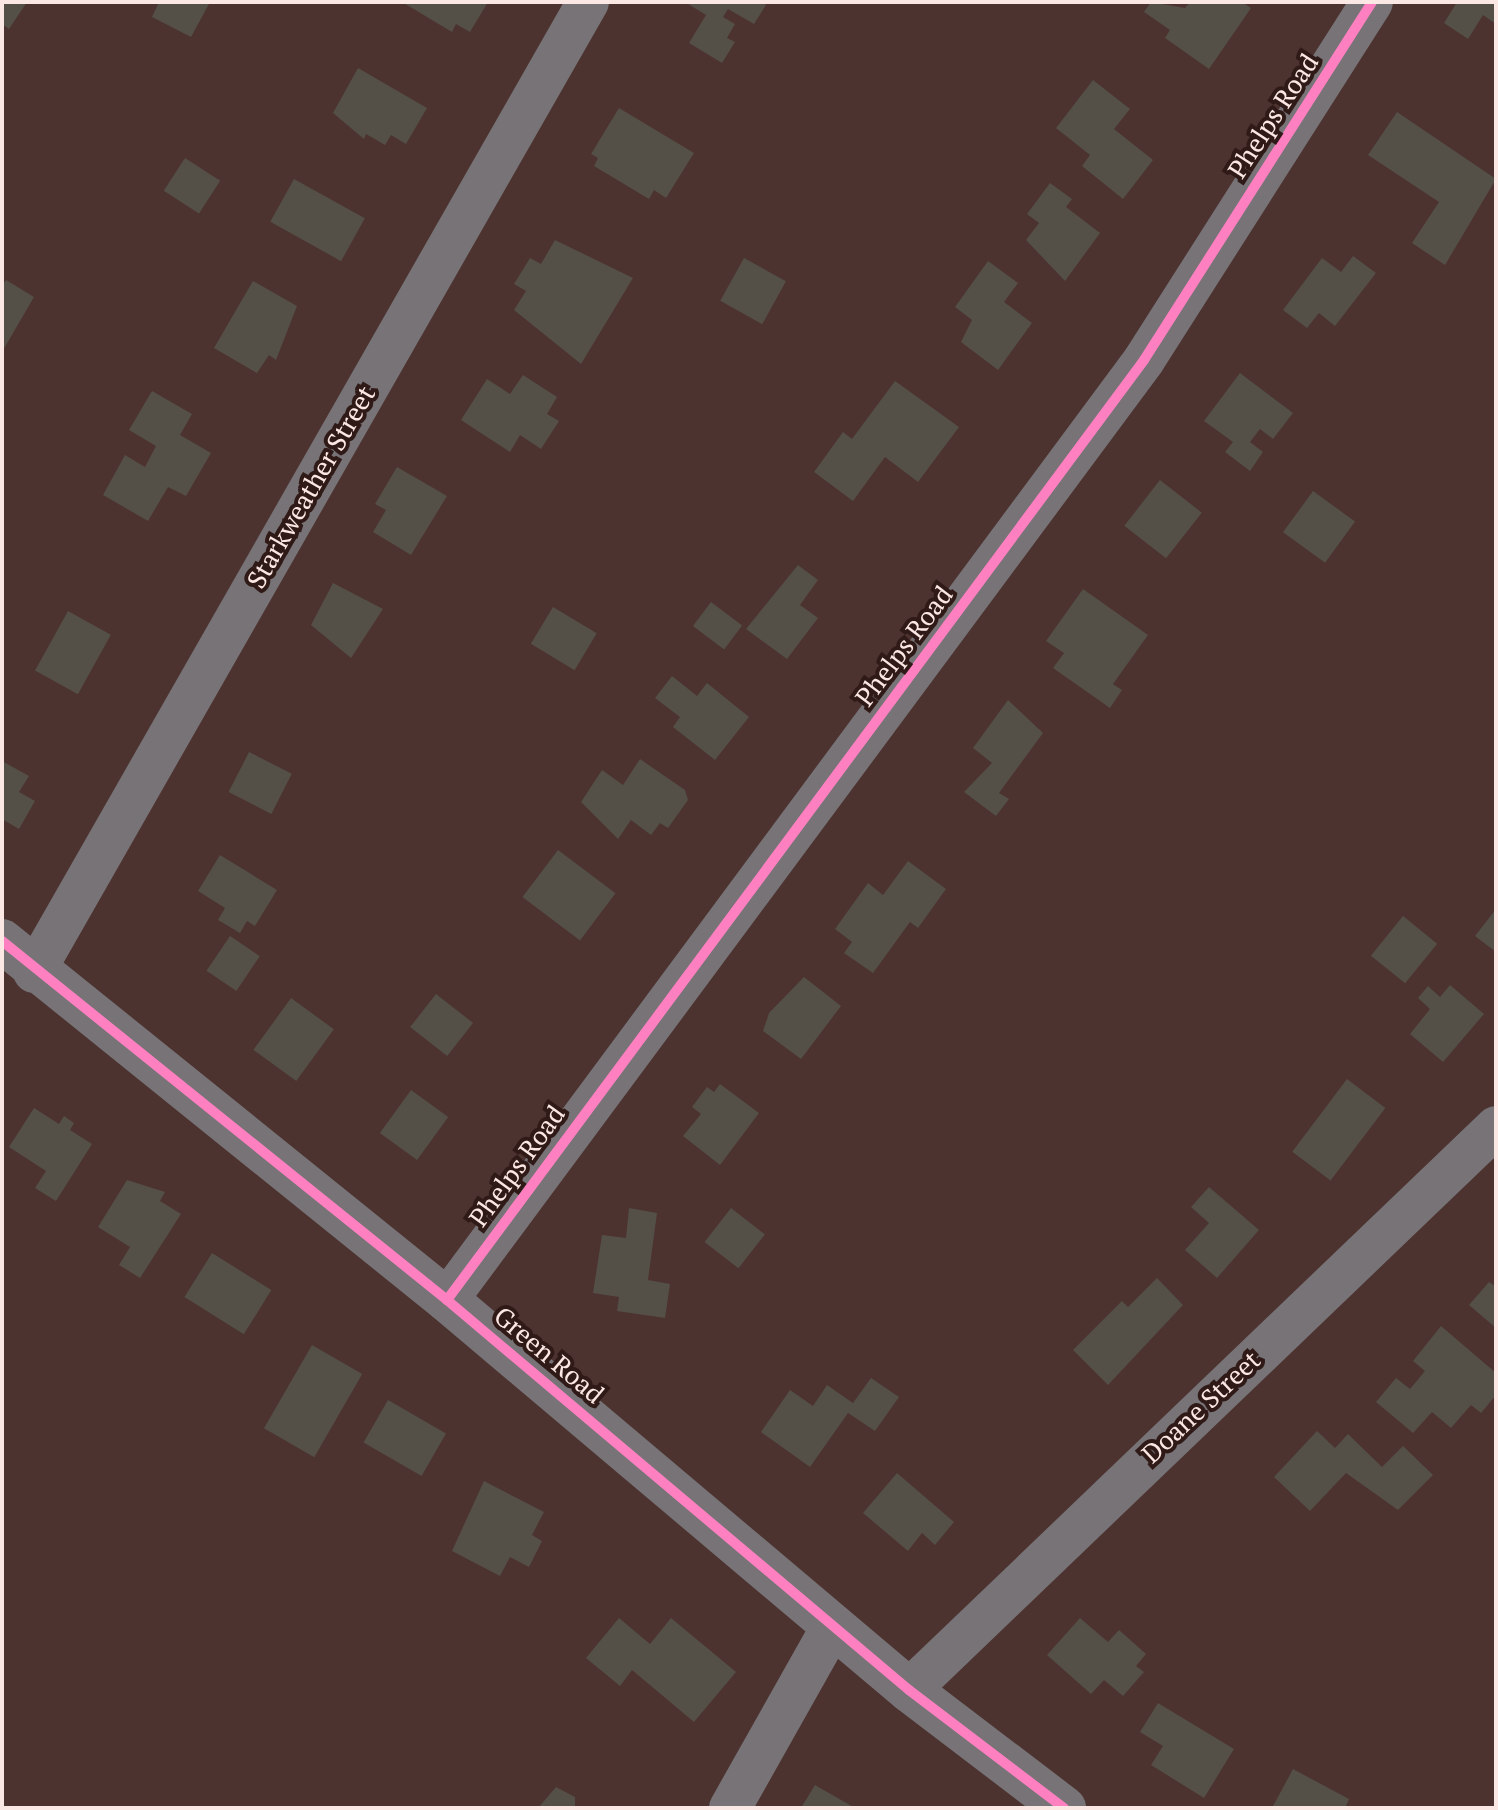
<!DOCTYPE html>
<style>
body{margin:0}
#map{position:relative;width:1498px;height:1810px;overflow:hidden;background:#4c3330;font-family:"PT Serif",serif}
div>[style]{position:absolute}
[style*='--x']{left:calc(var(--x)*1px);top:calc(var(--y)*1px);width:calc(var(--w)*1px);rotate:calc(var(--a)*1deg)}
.building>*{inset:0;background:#544f47;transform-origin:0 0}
.minor>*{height:42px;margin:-21px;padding:0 21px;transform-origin:21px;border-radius:21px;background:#777377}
.tertiary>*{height:44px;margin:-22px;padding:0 22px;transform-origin:22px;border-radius:22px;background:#777377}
.cycleway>*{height:10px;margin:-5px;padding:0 5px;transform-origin:5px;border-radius:5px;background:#ff80c0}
span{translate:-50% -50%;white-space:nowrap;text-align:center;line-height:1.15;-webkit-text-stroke:8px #301a17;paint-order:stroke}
.street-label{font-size:26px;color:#fbe7e4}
.frame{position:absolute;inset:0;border:4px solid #fbe7e4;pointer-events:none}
</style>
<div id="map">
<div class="building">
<i style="clip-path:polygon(2px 2px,27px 2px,9px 29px,2px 24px)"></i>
<i style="clip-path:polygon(159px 2px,205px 2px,209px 4px,191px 37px,152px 17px)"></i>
<i style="clip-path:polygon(402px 2px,488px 2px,470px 32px,456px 24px,452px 32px)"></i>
<i style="clip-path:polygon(685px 2px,762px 2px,766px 5px,754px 24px,728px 9px,723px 17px,735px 24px,727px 38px,735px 42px,722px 63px,689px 43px,706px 15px)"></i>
<i style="clip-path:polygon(1151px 2px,1185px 8px,1190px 2px,1242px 2px,1251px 8px,1209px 69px,1165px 38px,1170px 30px,1144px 12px)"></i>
<i style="clip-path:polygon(1457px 2px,1496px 2px,1496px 24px,1483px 15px,1468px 39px,1444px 23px)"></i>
<i style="clip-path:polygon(358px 68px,427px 108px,406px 144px,391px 135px,385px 145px,366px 134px,364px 139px,333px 113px)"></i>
<i style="clip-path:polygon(1093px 80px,1130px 109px,1114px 129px,1153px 160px,1123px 199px,1082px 166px,1090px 155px,1056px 128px)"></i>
<i style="clip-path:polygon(619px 108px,694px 153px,666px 198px,654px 190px,649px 199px,594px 166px,598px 158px,591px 154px)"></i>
<i style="clip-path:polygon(1397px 112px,1496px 179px,1445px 265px,1412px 243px,1439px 202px,1368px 155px)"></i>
<i style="left:185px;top:158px;width:42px;height:39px;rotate:33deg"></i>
<i style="left:294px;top:179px;width:81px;height:49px;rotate:29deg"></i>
<i style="clip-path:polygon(1050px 183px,1072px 199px,1066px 207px,1100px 233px,1065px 281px,1026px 240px,1039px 223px,1027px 214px)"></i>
<i style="clip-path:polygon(555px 240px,633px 278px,581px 364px,514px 310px,526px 291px,514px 284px,530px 258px,541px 264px)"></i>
<i style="clip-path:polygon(1353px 256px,1376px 273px,1335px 326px,1319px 313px,1307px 328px,1283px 310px,1322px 258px,1341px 272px)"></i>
<i style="left:744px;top:258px;width:48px;height:49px;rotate:29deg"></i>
<i style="clip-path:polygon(988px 261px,1018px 283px,1004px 302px,1032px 323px,998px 370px,961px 342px,972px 320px,955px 307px)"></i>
<i style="clip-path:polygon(6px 280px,34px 297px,2px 352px,2px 286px)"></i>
<i style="clip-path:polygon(253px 281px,297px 306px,276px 360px,269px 355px,257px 373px,214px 348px)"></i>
<i style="clip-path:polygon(1240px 373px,1293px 413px,1273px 439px,1260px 429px,1250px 442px,1263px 452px,1250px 471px,1225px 452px,1233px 442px,1204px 421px)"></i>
<i style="clip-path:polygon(523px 375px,557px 397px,547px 414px,559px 421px,541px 449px,520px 435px,510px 452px,461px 420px,487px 379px,510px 394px)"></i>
<i style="clip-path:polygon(895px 381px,959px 427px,918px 482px,885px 457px,853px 501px,814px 472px,843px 432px,852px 439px)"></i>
<i style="clip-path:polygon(152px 391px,192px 414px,180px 435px,211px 453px,186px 496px,168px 487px,148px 521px,103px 495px,125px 455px,145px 467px,156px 446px,129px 430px)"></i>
<i style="clip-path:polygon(397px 467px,447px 496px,411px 555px,373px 532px,386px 510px,375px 504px)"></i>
<i style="left:1160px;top:480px;width:53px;height:58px;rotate:38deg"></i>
<i style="left:1313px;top:491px;width:52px;height:51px;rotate:36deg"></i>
<i style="clip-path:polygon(798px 565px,818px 580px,800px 605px,818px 618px,787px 659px,746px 629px)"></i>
<i style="clip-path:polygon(333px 583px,383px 609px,351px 658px,311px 625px)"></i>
<i style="clip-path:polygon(1083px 589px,1148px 635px,1113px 684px,1122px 690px,1110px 708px,1053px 668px,1064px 653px,1046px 641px)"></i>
<i style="left:711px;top:602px;width:39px;height:30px;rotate:37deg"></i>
<i style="left:553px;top:607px;width:51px;height:43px;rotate:31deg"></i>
<i style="left:68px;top:611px;width:49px;height:68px;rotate:29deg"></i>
<i style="clip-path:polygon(672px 676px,697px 696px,707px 683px,749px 717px,715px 760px,673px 727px,680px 717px,655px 698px)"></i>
<i style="clip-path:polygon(1008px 700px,1043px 733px,999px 793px,1009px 799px,996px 816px,964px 792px,992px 763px,973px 748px)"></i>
<i style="left:249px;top:752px;width:48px;height:45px;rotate:27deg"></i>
<i style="clip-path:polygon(640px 759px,685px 790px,688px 800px,668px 828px,660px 823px,651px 835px,631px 820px,618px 839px,581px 802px,602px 770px,623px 785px)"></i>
<i style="clip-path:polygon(2px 761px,29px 776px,19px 792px,35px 801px,19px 829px,2px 819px)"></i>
<i style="left:558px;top:850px;width:72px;height:59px;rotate:37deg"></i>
<i style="clip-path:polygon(220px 855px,277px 890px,255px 926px,247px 921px,240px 933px,218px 920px,225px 908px,198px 891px)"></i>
<i style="clip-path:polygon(908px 861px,946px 889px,918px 928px,910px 922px,873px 973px,844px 953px,852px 942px,835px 929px,868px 883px,883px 895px)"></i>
<i style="clip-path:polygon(1496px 909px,1496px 952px,1475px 936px)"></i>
<i style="left:1403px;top:916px;width:44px;height:51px;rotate:39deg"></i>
<i style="left:230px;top:936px;width:36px;height:42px;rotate:34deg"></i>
<i style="clip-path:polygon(804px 977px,841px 1006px,801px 1059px,763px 1031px,769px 1013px)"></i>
<i style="clip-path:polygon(1450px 985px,1484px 1014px,1443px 1062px,1410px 1034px,1430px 1009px,1418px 998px,1428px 986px,1440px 997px)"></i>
<i style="left:436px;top:994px;width:47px;height:42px;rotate:38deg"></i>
<i style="left:291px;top:998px;width:53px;height:64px;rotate:36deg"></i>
<i style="left:1347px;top:1079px;width:48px;height:91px;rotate:37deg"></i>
<i style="clip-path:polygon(720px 1084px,759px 1113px,720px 1165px,683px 1136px,701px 1114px,692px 1107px,707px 1087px,714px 1092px)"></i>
<i style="left:411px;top:1090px;width:46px;height:53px;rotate:36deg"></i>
<i style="clip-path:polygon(34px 1108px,59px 1124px,64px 1116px,74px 1123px,70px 1130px,92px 1144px,56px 1201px,35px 1188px,46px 1171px,9px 1147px)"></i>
<i style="clip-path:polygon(127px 1180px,165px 1192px,160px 1201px,181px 1214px,140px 1278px,119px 1265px,130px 1247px,98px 1227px)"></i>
<i style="clip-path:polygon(1209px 1187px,1259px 1230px,1217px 1278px,1185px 1250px,1209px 1223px,1191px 1207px)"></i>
<i style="clip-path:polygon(629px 1208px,657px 1213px,648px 1280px,670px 1284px,665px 1318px,617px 1311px,619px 1297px,593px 1293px,602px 1235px,626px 1238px)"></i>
<i style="left:731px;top:1208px;width:43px;height:43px;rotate:38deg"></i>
<i style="left:212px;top:1253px;width:70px;height:52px;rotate:32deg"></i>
<i style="clip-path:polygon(1157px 1278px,1183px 1305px,1108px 1385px,1073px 1350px,1122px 1301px,1128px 1307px)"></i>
<i style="clip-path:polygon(1489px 1282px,1496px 1287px,1496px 1328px,1469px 1305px)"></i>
<i style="clip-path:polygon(1441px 1326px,1496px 1373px,1496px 1395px,1481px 1413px,1471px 1405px,1451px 1428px,1432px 1412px,1413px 1433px,1376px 1402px,1396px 1378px,1410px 1389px,1425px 1371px,1413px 1361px)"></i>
<i style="left:312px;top:1345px;width:58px;height:96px;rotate:30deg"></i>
<i style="clip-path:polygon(871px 1378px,899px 1397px,875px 1431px,848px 1413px,810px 1467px,761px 1432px,790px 1390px,813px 1406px,827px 1385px,853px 1403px)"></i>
<i style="left:388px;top:1400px;width:67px;height:49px;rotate:30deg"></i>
<i style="clip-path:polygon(1317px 1431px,1335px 1448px,1348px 1434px,1382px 1467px,1403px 1446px,1433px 1475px,1398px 1510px,1346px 1473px,1310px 1511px,1274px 1477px)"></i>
<i style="clip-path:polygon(897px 1473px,954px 1522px,935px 1545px,922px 1533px,908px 1551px,863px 1513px)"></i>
<i style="clip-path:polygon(484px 1481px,544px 1512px,532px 1535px,542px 1541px,529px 1567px,510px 1557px,500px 1576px,452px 1551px)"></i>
<i style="clip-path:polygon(619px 1618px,650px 1644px,671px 1618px,736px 1672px,694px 1722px,632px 1670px,620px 1686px,586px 1658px)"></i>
<i style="clip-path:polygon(1080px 1618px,1108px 1642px,1119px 1630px,1146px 1654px,1136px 1666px,1144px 1672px,1123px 1696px,1104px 1680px,1091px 1694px,1047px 1655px)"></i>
<i style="clip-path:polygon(1158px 1703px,1234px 1749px,1204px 1798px,1151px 1765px,1163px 1746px,1140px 1732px)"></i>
<i style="clip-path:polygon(1293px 1769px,1349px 1799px,1345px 1808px,1272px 1808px)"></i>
<i style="clip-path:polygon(815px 1785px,855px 1808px,801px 1808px)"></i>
<i style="clip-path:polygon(556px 1787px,575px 1797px,575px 1808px,538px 1808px)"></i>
</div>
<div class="minor">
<i style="--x:34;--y:972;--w:1117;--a:-60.27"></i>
<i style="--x:447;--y:1300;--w:1170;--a:-53.44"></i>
<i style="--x:1144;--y:360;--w:424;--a:-57.5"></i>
<i style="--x:909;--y:1690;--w:813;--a:-43.8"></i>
<i style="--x:730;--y:1808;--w:210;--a:-60.6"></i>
</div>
<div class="tertiary">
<i style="--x:2;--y:941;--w:572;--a:38.89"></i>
<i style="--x:447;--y:1300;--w:605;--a:40.17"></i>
<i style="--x:909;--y:1690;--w:195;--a:37.3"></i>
</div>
<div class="cycleway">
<i style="--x:2;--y:941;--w:572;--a:38.89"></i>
<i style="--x:447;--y:1300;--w:605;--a:40.17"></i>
<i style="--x:909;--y:1690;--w:195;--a:37.3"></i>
<i style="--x:447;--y:1300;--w:1170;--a:-53.44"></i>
<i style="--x:1144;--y:360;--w:424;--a:-57.5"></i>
</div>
<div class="street-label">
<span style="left:1273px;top:116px;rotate:-57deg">Phelps Road</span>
<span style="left:311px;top:487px;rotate:-60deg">Starkweather Street</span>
<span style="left:904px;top:646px;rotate:-53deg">Phelps Road</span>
<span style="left:517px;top:1166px;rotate:-54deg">Phelps Road</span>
<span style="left:549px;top:1355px;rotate:40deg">Green Road</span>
<span style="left:1201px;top:1407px;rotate:-43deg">Doane Street</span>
</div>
<div class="frame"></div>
</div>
